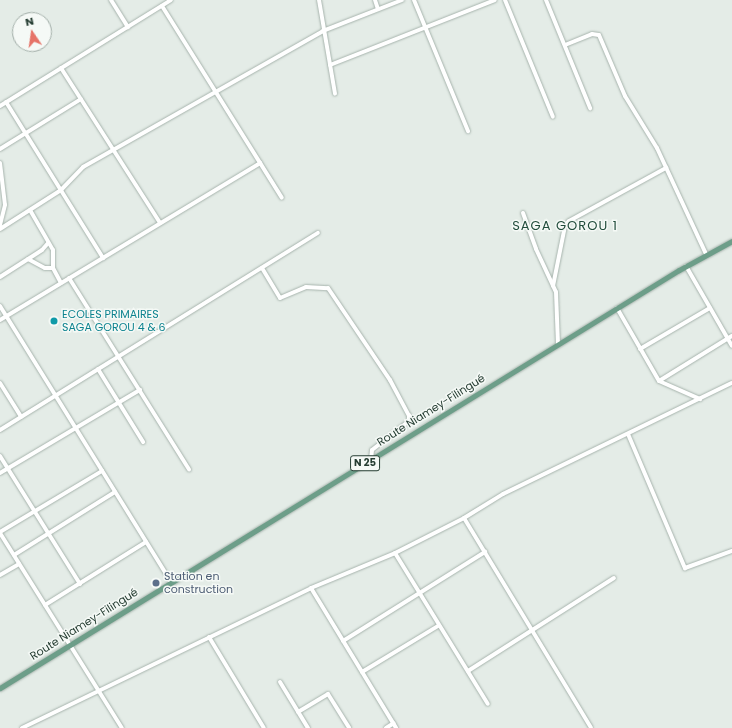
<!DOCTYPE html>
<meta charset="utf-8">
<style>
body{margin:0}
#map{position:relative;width:732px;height:728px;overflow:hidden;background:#e4ece7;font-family:Poppins,sans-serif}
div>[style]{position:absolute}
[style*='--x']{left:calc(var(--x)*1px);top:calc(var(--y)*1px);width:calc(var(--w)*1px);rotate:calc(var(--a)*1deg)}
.roads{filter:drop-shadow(0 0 1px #a7b4ad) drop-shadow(0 0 1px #a7b4ad)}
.minor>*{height:4px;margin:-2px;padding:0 2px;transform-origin:2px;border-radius:2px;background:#fff}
.major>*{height:5px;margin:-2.5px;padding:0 2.5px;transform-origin:2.5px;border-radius:2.5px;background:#6d9e89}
.dots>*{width:11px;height:11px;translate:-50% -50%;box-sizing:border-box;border:2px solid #f5f9f6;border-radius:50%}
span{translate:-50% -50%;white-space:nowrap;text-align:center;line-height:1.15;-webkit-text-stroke:3px #f5f9f6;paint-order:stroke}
.shield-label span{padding:1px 3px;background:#f5f9f6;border:1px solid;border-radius:3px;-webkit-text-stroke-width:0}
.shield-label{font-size:10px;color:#253d32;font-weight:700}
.culture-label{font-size:11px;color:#0d838f}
.left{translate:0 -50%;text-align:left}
.street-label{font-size:11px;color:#253d32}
.service-label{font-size:11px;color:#4e5e75}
.quarter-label{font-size:13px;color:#224d3c;letter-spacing:1px}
.north{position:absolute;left:12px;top:12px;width:40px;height:40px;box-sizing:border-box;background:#f5f9f6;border:1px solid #a2aea8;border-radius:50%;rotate:347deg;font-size:11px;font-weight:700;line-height:16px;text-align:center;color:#253d32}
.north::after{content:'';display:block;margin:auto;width:14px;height:18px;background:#e67368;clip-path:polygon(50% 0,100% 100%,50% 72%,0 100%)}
</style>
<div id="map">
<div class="roads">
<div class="minor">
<i style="--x:111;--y:0;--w:32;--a:58"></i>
<i style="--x:319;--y:0;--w:95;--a:80.3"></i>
<i style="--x:375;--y:0;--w:9;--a:72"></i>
<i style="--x:414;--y:0;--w:142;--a:67.6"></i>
<i style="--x:505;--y:0;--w:126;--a:67.7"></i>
<i style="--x:546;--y:0;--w:117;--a:67.8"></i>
<i style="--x:162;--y:6;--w:226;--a:58"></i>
<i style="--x:565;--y:45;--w:29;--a:-22"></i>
<i style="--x:592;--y:34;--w:7;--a:8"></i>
<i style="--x:599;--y:35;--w:66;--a:66.9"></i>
<i style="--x:625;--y:96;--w:61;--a:58.4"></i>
<i style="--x:657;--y:148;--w:117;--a:65.2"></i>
<i style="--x:330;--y:65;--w:177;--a:-21.5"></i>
<i style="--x:61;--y:68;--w:184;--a:57.4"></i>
<i style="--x:6;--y:102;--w:184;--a:58.1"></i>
<i style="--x:0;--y:106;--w:201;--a:-31.8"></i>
<i style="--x:0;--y:149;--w:95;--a:-31.7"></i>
<i style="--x:0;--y:163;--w:42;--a:83.2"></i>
<i style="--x:5;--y:205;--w:21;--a:104"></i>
<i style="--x:30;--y:210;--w:46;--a:60.1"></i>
<i style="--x:53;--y:250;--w:18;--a:90"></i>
<i style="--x:53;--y:268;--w:17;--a:62"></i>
<i style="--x:523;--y:213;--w:38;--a:70"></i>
<i style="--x:536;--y:249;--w:47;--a:65.1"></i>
<i style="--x:556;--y:292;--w:52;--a:87.8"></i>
<i style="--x:0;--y:229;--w:72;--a:-32.6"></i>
<i style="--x:61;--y:190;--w:32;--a:-46"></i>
<i style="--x:83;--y:167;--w:276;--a:-29.5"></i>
<i style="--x:323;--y:31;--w:85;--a:-21.4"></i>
<i style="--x:28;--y:259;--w:19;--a:28"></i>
<i style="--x:45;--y:268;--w:8;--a:0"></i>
<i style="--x:686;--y:266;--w:92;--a:60.1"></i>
<i style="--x:262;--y:268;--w:35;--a:59"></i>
<i style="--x:280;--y:298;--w:28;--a:-23"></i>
<i style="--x:306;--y:287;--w:22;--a:3"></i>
<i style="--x:328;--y:288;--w:111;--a:56"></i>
<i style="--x:390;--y:380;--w:40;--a:62"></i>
<i style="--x:409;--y:415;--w:6;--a:90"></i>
<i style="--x:409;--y:421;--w:47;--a:141.9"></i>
<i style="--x:372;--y:450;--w:9;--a:96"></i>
<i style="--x:0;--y:277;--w:50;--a:-32.7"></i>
<i style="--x:42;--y:250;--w:9;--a:-49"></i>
<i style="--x:69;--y:278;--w:226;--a:57.9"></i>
<i style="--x:553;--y:286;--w:61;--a:-78.7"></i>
<i style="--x:565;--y:226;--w:6;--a:-51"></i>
<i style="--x:569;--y:221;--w:111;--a:-28.7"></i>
<i style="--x:0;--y:306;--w:325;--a:58.2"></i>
<i style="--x:617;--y:308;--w:84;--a:60.1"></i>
<i style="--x:659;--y:381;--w:45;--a:23.7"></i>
<i style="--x:0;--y:320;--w:304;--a:-31.1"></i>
<i style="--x:640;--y:349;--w:81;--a:-30.4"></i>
<i style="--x:98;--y:369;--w:86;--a:58.3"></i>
<i style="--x:659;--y:381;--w:86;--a:-31.7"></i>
<i style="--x:0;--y:383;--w:40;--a:58"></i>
<i style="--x:0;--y:430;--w:374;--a:-31.8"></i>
<i style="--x:628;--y:434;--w:146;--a:67"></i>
<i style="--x:685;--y:568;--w:50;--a:-19.9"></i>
<i style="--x:0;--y:456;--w:151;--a:58"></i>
<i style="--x:0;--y:473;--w:163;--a:-30.7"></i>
<i style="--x:464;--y:518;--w:245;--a:58.8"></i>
<i style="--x:0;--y:532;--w:119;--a:-30.9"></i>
<i style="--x:0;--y:533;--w:230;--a:58"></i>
<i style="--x:395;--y:553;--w:177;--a:58.4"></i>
<i style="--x:14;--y:555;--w:119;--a:-32"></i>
<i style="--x:0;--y:575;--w:22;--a:-30"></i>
<i style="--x:311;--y:588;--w:164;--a:58.7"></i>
<i style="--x:45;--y:605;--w:119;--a:-32"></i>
<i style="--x:209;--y:637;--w:106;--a:58.9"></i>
<i style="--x:343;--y:641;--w:168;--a:-32.1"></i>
<i style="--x:468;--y:671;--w:173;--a:-32.5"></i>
<i style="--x:362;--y:672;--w:89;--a:-31.2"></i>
<i style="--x:280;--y:682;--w:54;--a:58.7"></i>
<i style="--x:298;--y:712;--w:35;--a:-31"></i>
<i style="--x:328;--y:694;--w:40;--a:58"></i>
<i style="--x:22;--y:728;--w:321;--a:-25.8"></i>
<i style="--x:311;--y:588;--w:91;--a:-22.6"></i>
<i style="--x:395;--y:553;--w:77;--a:-26.9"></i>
<i style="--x:464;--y:518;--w:46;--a:-31.6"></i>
<i style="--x:503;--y:494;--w:254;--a:-25.9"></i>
<i style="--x:386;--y:728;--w:9;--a:-32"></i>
</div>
<div class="major">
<i style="--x:0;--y:688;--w:797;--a:-31.62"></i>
<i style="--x:679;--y:270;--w:60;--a:-28.7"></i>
</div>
</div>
<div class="dots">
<i style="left:54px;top:321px;background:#0f9aa8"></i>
<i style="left:156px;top:583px;background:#5c6f8a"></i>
</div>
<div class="shield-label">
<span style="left:365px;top:463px">N 25</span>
</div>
<div class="culture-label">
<span class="left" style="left:62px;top:321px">ECOLES PRIMAIRES<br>SAGA GOROU 4 &amp; 6</span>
</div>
<div class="street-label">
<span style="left:431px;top:410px;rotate:-32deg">Route Niamey-Filingué</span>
<span style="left:84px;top:624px;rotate:-32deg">Route Niamey-Filingué</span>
</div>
<div class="service-label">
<span class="left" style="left:164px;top:583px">Station en<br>construction</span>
</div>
<div class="quarter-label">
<span style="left:565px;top:226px">SAGA GOROU 1</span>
</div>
<div class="north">N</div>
</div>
